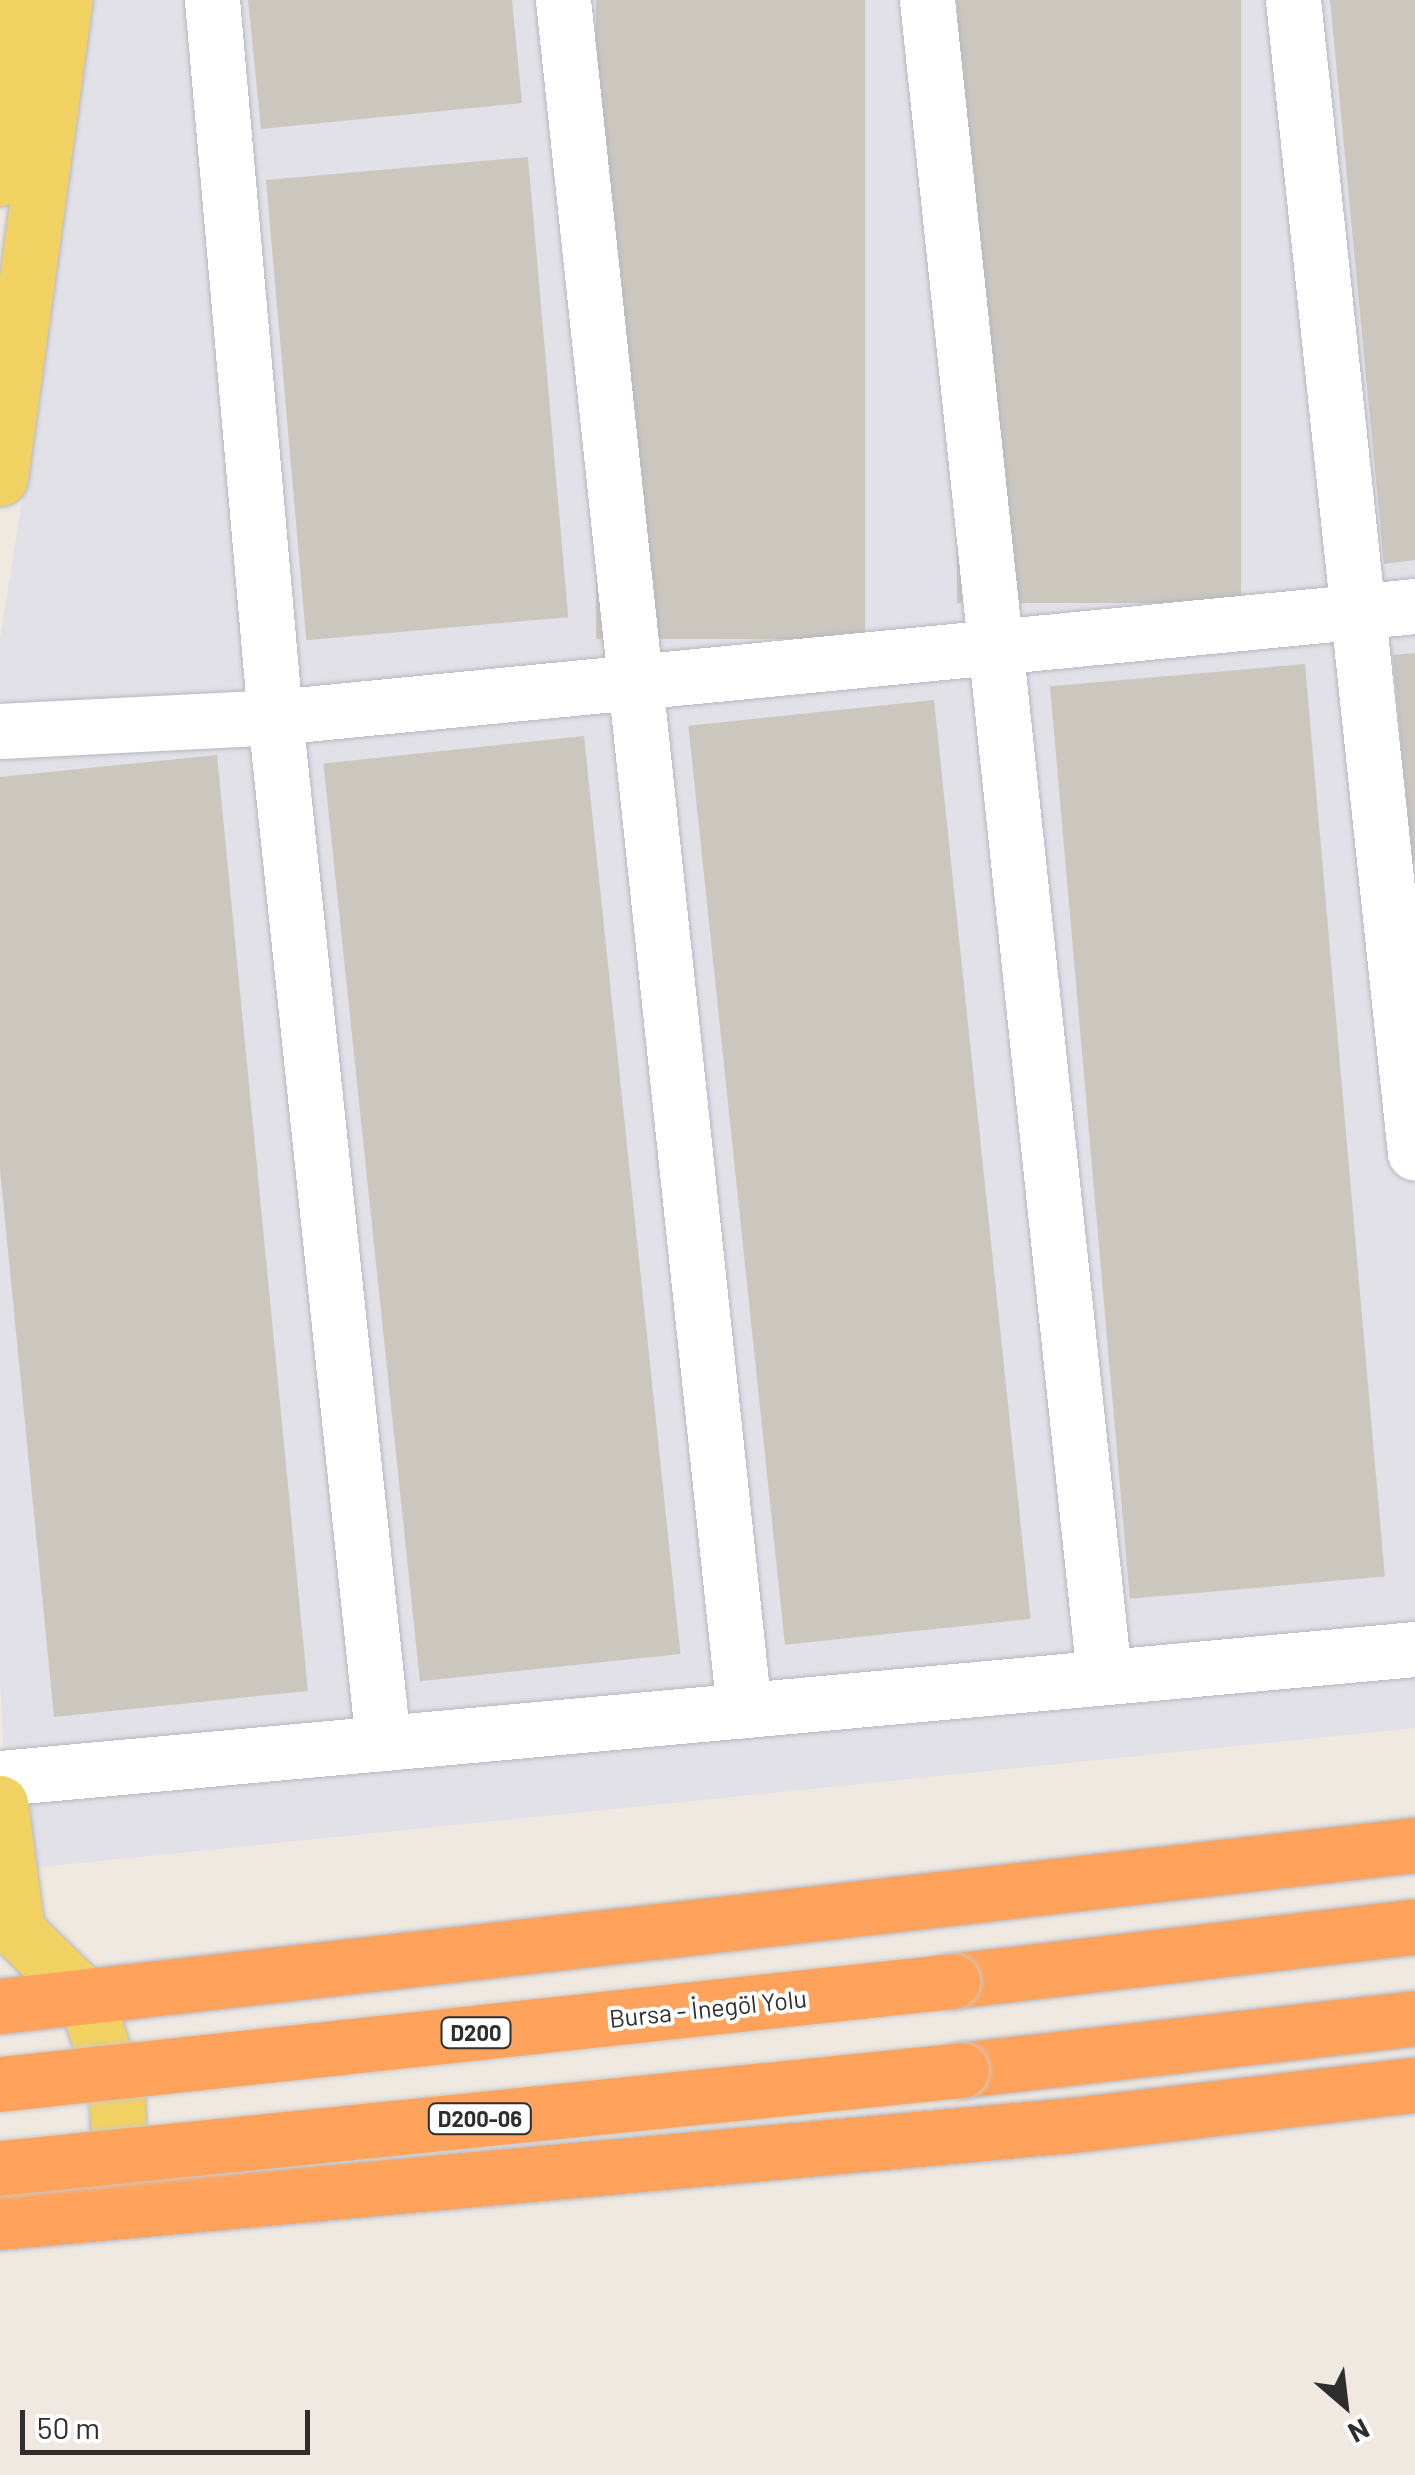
<!DOCTYPE html>
<meta charset="utf-8">
<style>
body{margin:0}
#map{position:relative;width:1415px;height:2475px;overflow:hidden;background:#efe9e1;font-family:Barlow,sans-serif}
div>[style]{position:absolute}
[style*='--x']{left:calc(var(--x)*1px);top:calc(var(--y)*1px);width:calc(var(--w)*1px);rotate:calc(var(--a)*1deg)}
.industrial>*{inset:0;background:#e3e1e8}
.building>*{inset:0;background:#cbc7bf;transform-origin:0 0}
.roads{filter:drop-shadow(0 0 2px #b4b7c1) drop-shadow(0 0 2px #b4b7c1)}
.minor>*{height:55px;margin:-27.5px;padding:0 27.5px;transform-origin:27.5px;border-radius:27.5px;background:#fff}
.major>*{height:55px;margin:-27.5px;padding:0 27.5px;transform-origin:27.5px;border-radius:27.5px;background:#f2d163}
.highway>*{height:55px;margin:-27.5px;padding:0 27.5px;transform-origin:27.5px;border-radius:27.5px;background:#ffa35c}
.bridges{filter:drop-shadow(0 0 2px #c9c9c9) drop-shadow(0 0 2px #c9c9c9)}
.highway-bridge>*{height:55px;margin:-27.5px;padding:0 27.5px;transform-origin:27.5px;border-radius:27.5px;background:#ffa35c}
span{translate:-50% -50%;white-space:nowrap;text-align:center;line-height:1.15;-webkit-text-stroke:8px #fff;paint-order:stroke}
.shield-label span{padding:2px 8px;background:#fff;border:2px solid;border-radius:8px;-webkit-text-stroke-width:0}
.shield-label{font-size:22px;color:#2e2e2e;font-weight:700}
.street-label{font-size:25px;color:#2e2e2e}
.north{position:absolute;left:1295px;top:2355px;width:100px;height:100px;-webkit-text-stroke:8px #fff;paint-order:stroke;rotate:152deg;font-size:28px;font-weight:700;line-height:40px;text-align:center;color:#2e2e2e}
.north::after{content:'';display:block;margin:auto;width:35px;height:45px;background:#2e2e2e;clip-path:polygon(50% 0,100% 100%,50% 72%,0 100%)}
.scale{position:absolute;left:20px;top:2410px;width:290px;height:45px;box-sizing:border-box;border:5px solid #2e2e2e;border-top:0;padding-left:12px;font-size:30px;line-height:35px;white-space:nowrap;color:#2e2e2e;-webkit-text-stroke:8px #fff;paint-order:stroke}
</style>
<div id="map">
<div class="industrial">
<i style="clip-path:polygon(0 0,1415px 0,1415px 1728px,10px 1870px,0 1684px,0 639px,28px 463px)"></i>
</div>
<div class="building">
<i style="clip-path:polygon(248px 0,512px 0,522px 103px,261px 129px)"></i>
<i style="left:596px;top:0;width:269px;height:639px"></i>
<i style="left:957px;top:0;width:284px;height:603px"></i>
<i style="clip-path:polygon(1330px 0,1415px 0,1415px 560px,1384px 564px)"></i>
<i style="left:528px;top:157px;width:462px;height:263px;rotate:85deg"></i>
<i style="clip-path:polygon(1415px 653px,1415px 861px,1412px 861px,1393px 655px)"></i>
<i style="left:1305px;top:664px;width:916px;height:256px;rotate:85deg"></i>
<i style="left:934px;top:700px;width:924px;height:247px;rotate:84deg"></i>
<i style="left:584px;top:736px;width:923px;height:262px;rotate:84deg"></i>
<i style="clip-path:polygon(217px 755px,308px 1691px,54px 1717px,0 1170px,0 777px)"></i>
</div>
<div class="roads">
<div class="minor">
<i style="--x:212;--y:0;--w:720;--a:84.98"></i>
<i style="--x:275;--y:717;--w:1032;--a:83.99"></i>
<i style="--x:563;--y:0;--w:1720;--a:83.96"></i>
<i style="--x:927;--y:0;--w:1686;--a:83.97"></i>
<i style="--x:1293;--y:0;--w:1159;--a:83.96"></i>
<i style="--x:0;--y:731;--w:275;--a:-2.9"></i>
<i style="--x:275;--y:717;--w:1145;--a:-5.56"></i>
<i style="--x:0;--y:1778;--w:1421;--a:-5.21"></i>
</div>
<div class="major">
<i style="--x:0;--y:178;--w:179;--a:-82.6"></i>
<i style="--x:0;--y:478;--w:482;--a:-82.3"></i>
<i style="--x:0;--y:1803;--w:129;--a:82.4"></i>
<i style="--x:17;--y:1931;--w:96;--a:44.2"></i>
<i style="--x:86;--y:1998;--w:103;--a:72.4"></i>
<i style="--x:117;--y:2096;--w:104;--a:88.3"></i>
</div>
<div class="highway">
<i style="--x:952;--y:1981;--w:466;--a:-6.7"></i>
<i style="--x:0;--y:2006;--w:1424;--a:-6.49"></i>
<i style="--x:961;--y:2070;--w:457;--a:-6.5"></i>
<i style="--x:0;--y:2222;--w:1076;--a:-5.17"></i>
<i style="--x:1072;--y:2125;--w:345;--a:-6.7"></i>
</div>
</div>
<div class="bridges">
<div class="highway-bridge">
<i style="--x:0;--y:2084;--w:958;--a:-6.17"></i>
<i style="--x:0;--y:2168;--w:966;--a:-5.82"></i>
</div>
</div>
<div class="shield-label">
<span style="left:476px;top:2033px">D200</span>
<span style="left:480px;top:2119px">D200-06</span>
</div>
<div class="street-label">
<span style="left:708px;top:2008px;rotate:-6deg">Bursa - İnegöl Yolu</span>
</div>
<div class="north">N</div>
<div class="scale">50 m</div>
</div>
